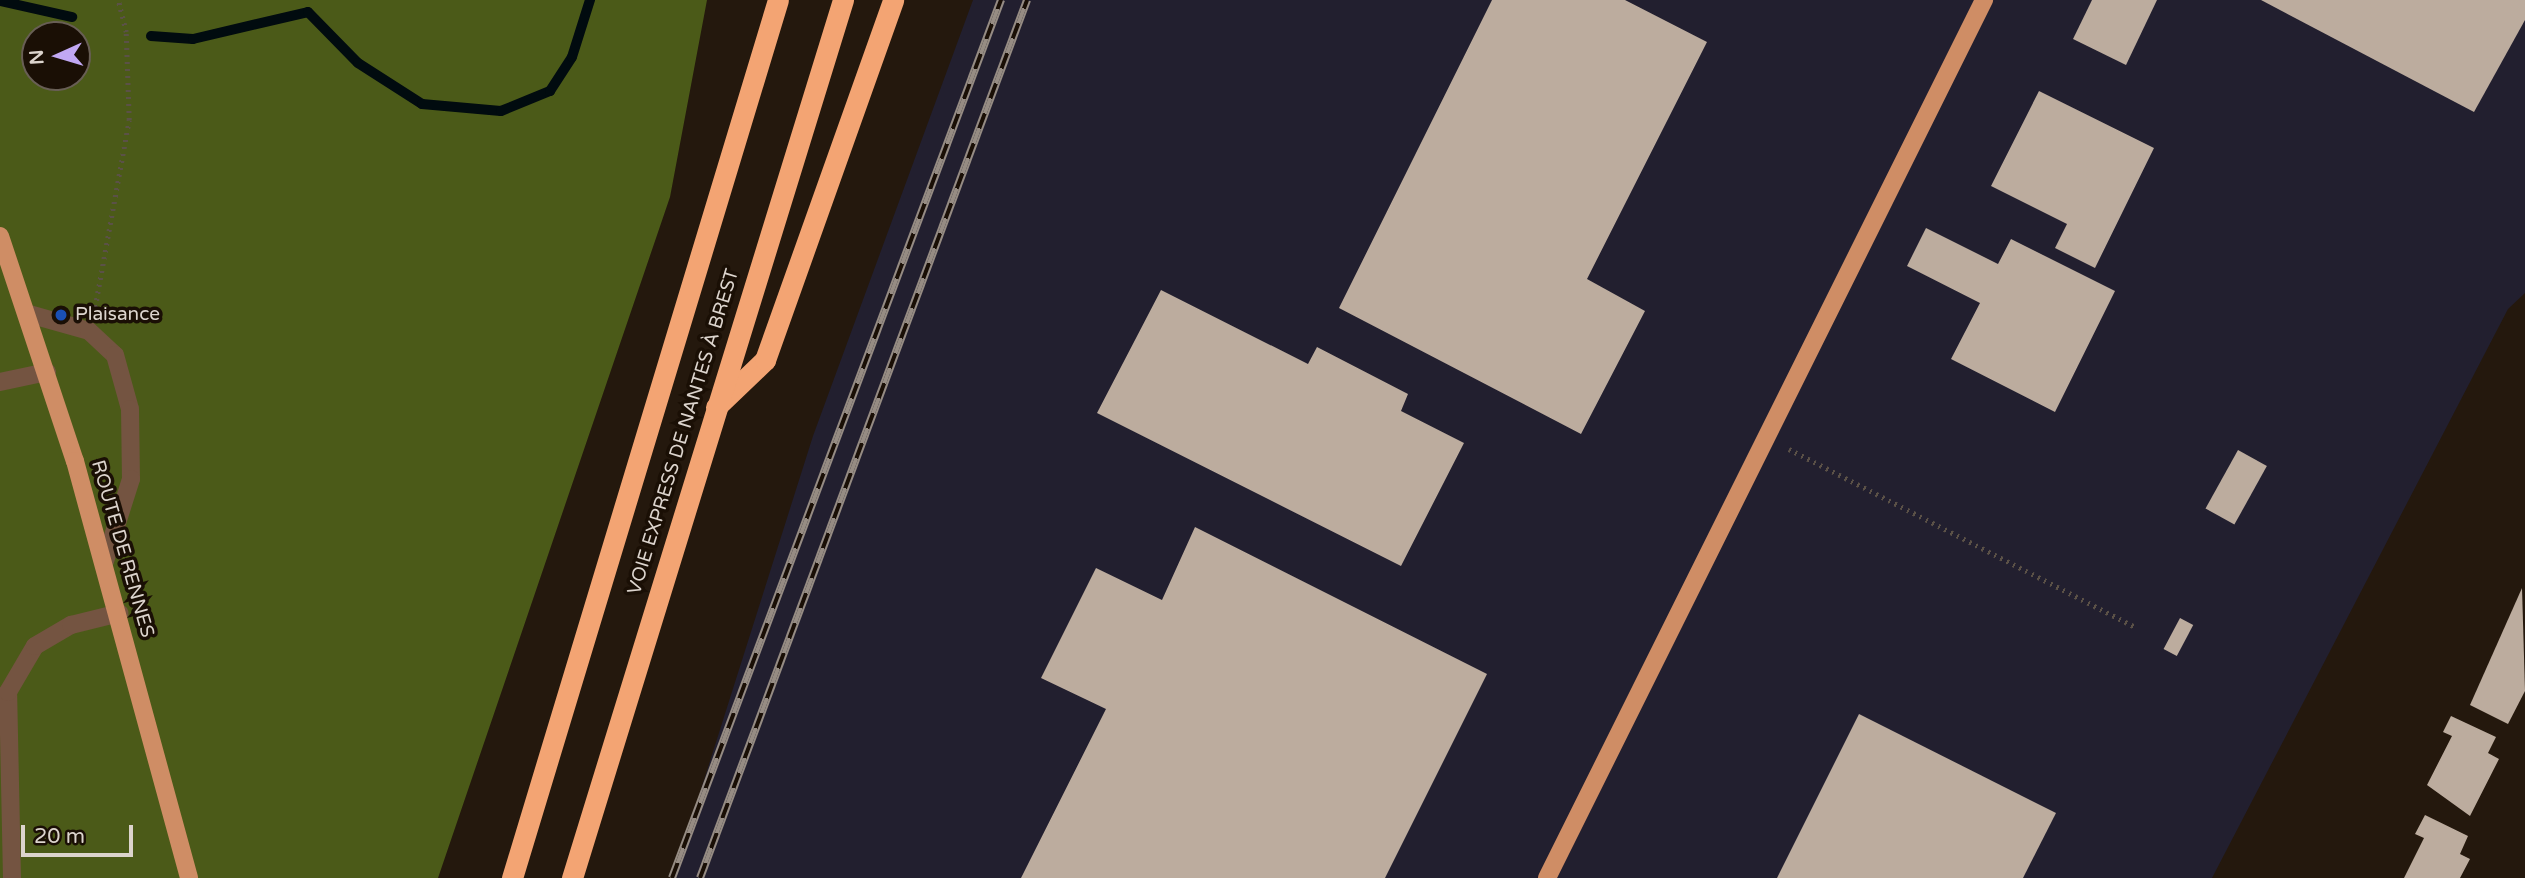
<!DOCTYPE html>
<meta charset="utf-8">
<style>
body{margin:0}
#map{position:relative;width:2525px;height:878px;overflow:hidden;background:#24180d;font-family:"Varela Round",sans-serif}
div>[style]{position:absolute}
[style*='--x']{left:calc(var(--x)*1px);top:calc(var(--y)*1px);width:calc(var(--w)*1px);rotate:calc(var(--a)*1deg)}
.commercial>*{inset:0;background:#221f2f}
.forest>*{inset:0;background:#4b5a18}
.stream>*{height:10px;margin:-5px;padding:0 5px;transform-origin:5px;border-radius:5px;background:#010b0f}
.building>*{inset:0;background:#bcac9e;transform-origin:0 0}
.path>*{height:4.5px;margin-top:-2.25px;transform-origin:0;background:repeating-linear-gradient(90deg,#5b5147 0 2px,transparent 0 7px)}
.minor>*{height:18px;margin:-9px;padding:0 9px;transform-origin:9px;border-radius:9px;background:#745441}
.major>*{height:18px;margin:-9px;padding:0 9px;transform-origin:9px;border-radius:9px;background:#cf8d65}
.highway>*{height:21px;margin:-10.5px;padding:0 10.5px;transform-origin:10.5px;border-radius:10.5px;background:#f3a473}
.rail>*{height:8px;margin-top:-4px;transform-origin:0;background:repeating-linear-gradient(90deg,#1a0f05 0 16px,#968c83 0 32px);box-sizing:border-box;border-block:2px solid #968c83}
.dots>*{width:19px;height:19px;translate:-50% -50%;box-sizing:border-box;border:4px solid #1a0f05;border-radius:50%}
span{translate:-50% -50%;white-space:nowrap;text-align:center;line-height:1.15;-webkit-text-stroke:7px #1a0f05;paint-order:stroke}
.poi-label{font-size:19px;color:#dcd4cd}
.left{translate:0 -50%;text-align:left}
.street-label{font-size:19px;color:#dcd4cd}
.north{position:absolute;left:21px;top:21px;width:70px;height:70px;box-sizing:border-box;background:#1a0f05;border:2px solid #685e55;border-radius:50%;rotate:266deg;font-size:19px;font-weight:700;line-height:28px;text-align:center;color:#dcd4cd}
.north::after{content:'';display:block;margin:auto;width:24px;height:32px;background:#c1a8f3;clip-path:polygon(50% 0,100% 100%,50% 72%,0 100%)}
.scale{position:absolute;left:21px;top:825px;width:112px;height:32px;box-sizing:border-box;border:4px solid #dcd4cd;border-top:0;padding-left:9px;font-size:21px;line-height:24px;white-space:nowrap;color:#dcd4cd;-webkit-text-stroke:5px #1a0f05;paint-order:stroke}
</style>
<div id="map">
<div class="commercial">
<i style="clip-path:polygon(973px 0,2525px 0,2525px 293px,2508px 309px,2212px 878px,673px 878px,813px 436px)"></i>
</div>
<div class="forest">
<i style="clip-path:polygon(evenodd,0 0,707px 0,670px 197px,438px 878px,0 878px,0 0,35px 35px,77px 35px,77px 77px,35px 77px,35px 35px)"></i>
</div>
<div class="stream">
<i style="--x:0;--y:1;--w:74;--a:12.5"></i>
<i style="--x:151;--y:36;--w:42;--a:4.1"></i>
<i style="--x:193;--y:39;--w:118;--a:-13.2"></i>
<i style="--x:308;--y:12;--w:71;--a:45.6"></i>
<i style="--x:358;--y:63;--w:76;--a:32.6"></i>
<i style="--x:422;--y:104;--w:79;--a:5.1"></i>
<i style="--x:501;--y:111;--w:53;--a:-22.2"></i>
<i style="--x:550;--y:91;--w:40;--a:-57.1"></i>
<i style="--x:572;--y:57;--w:60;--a:-72.5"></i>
</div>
<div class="building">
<i style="clip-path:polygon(1492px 0,1625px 0,1707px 42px,1587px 279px,1645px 311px,1581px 434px,1339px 308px)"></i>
<i style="clip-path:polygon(2092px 0,2157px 0,2126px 65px,2073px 39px)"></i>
<i style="clip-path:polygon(2261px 0,2525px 0,2525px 20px,2474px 112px)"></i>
<i style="clip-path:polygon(2039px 91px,2154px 148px,2095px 268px,2055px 248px,2067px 224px,1991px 186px)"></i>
<i style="clip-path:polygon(1926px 228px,1998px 264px,2011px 239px,2115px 291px,2055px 412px,1951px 359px,1980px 303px,1907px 266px)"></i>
<i style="clip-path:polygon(1161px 290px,1308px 364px,1317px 347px,1408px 394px,1401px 411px,1464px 443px,1401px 566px,1097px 413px)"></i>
<i style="left:2238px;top:450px;width:33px;height:67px;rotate:29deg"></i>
<i style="clip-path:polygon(1195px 527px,1487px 674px,1385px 878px,1021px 878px,1106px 709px,1041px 678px,1096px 568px,1162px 600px)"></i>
<i style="clip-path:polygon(2522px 588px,2525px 691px,2508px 724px,2470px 705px)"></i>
<i style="left:2180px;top:618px;width:15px;height:35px;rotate:28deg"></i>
<i style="clip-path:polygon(1859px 714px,2056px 813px,2023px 878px,1777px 878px)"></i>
<i style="clip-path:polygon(2451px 716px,2496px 737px,2488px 753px,2499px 759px,2470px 816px,2427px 785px,2452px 736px,2443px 732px)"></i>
<i style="clip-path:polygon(2425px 815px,2468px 836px,2460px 854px,2470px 859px,2460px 878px,2404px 878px,2424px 838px,2415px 834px)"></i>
</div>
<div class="path">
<i style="--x:95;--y:307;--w:190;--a:-79.7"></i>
<i style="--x:129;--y:120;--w:88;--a:-92"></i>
<i style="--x:126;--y:32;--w:33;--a:-104"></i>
<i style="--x:1789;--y:449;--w:390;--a:27.2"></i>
</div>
<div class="minor">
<i style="--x:29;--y:314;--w:62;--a:15.8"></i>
<i style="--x:89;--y:331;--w:35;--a:43"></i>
<i style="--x:115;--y:355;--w:56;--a:74.5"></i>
<i style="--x:130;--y:409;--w:70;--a:89.2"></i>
<i style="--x:131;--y:479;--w:86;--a:107.6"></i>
<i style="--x:0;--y:382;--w:48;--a:-12"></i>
<i style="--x:12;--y:878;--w:186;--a:-91.2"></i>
<i style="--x:8;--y:692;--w:53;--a:-59.6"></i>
<i style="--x:35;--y:646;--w:42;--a:-30.3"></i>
<i style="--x:71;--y:625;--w:50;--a:-13.8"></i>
</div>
<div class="major">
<i style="--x:0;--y:236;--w:237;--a:71.6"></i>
<i style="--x:75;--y:461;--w:432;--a:74.7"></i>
<i style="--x:1547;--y:878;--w:981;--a:-63.54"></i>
</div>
<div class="highway">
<i style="--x:716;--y:407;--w:68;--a:-43.8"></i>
<i style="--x:765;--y:360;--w:382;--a:-70.4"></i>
<i style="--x:512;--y:878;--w:917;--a:-73.15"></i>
<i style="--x:572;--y:878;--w:919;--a:-72.85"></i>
</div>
<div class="rail">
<i style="--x:672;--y:878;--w:938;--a:-69.46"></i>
<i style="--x:700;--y:878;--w:937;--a:-69.57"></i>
</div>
<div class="dots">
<i style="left:61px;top:315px;background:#1a4fb4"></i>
</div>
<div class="poi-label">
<span class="left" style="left:75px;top:315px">Plaisance</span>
</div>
<div class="street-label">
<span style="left:684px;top:432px;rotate:-73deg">VOIE EXPRESS DE NANTES À BREST</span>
<span style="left:122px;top:549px;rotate:74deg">ROUTE DE RENNES</span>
</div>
<div class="north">N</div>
<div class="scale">20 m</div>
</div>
